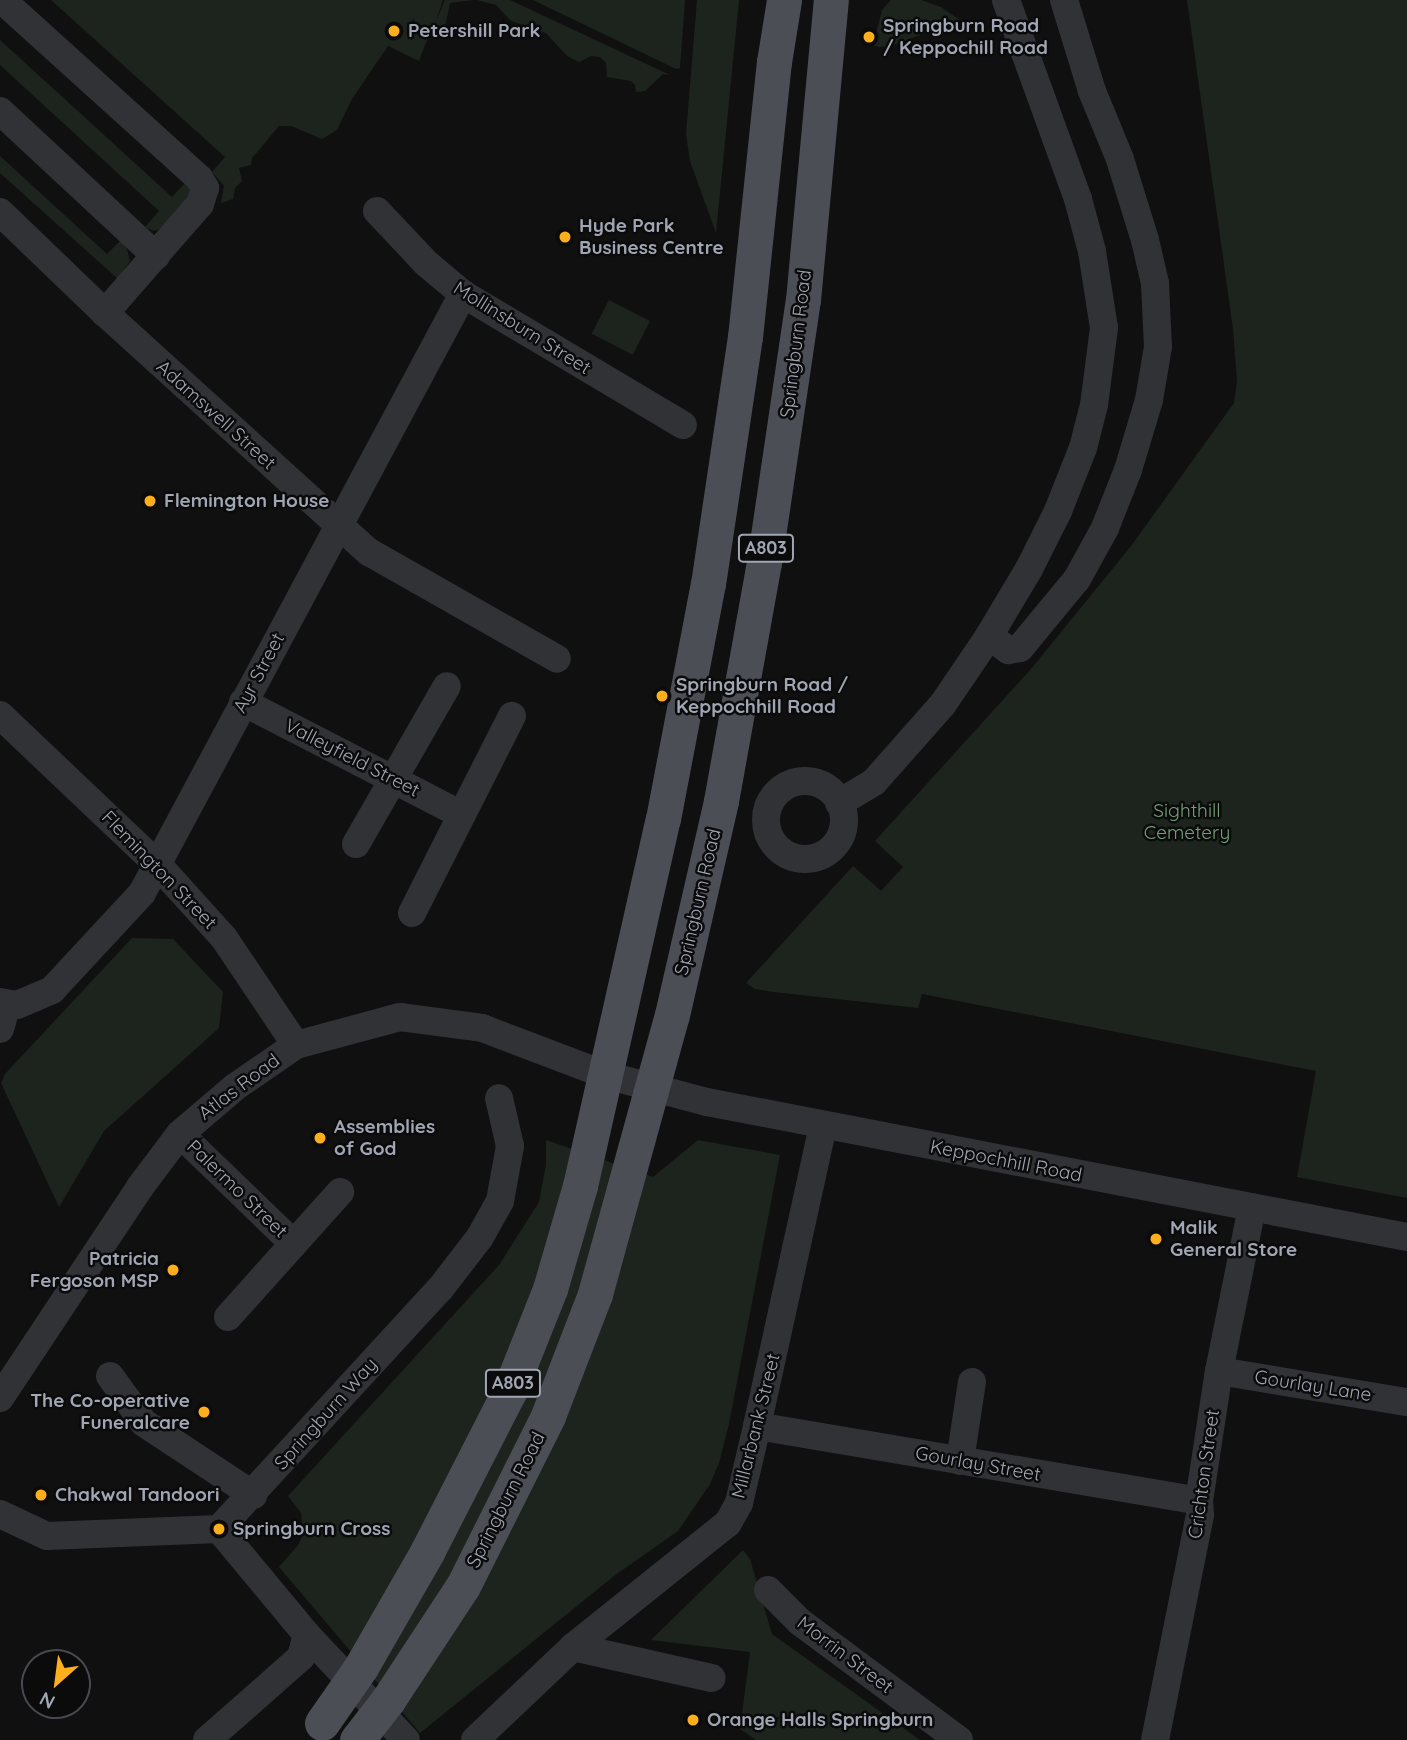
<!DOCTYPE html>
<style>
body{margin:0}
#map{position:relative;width:1407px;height:1740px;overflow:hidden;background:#101011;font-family:Quicksand,sans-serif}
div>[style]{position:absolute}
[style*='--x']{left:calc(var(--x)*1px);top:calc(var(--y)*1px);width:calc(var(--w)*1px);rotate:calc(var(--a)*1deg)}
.green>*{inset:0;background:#1c241d;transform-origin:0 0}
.minor>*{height:28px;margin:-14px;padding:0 14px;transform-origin:14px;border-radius:14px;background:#313236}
.minor>.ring{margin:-14px;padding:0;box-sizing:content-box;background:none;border:28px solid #313236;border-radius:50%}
.major>*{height:35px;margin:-17.5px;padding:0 17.5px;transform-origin:17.5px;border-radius:17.5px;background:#4c4e56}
.major-bridge>*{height:35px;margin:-17.5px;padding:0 17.5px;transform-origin:17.5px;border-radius:17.5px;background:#4c4e56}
.dots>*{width:19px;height:19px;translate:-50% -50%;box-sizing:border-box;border:4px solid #0b0b0c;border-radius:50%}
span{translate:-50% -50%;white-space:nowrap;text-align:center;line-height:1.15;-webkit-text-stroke:5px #0b0b0c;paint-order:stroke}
.shield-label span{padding:2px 5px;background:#0b0b0c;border:2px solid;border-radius:5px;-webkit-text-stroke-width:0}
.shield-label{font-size:18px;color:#a0a6b3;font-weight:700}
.poi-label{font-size:19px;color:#a0a6b3;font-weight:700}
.left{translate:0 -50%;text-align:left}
.right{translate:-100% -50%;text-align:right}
.street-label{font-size:19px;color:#a0a6b3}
.park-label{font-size:19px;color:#75a077}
.north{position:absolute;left:21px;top:1649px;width:70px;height:70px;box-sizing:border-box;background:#0b0b0c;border:2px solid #47494f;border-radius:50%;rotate:208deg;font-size:19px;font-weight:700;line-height:28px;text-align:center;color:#a0a6b3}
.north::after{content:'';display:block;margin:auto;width:24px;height:32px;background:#fdae1c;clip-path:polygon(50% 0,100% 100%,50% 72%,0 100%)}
</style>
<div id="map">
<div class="green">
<i style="clip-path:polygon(51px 0,443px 0,435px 24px,445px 0,473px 0,450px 3px,444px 31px,430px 32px,419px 61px,388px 46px,352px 99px,337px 130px,322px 139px,291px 126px,279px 126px,252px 158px,251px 165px,239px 168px,242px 181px,235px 188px,233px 199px,221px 203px,224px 186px,212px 172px,225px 157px)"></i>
<i style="clip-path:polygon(477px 0,510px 0,670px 75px,663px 74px,645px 91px,636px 92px,635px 85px,631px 81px,607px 77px,606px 63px,600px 57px,591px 56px,579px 62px,567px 56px,546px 33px,511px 21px,496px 5px)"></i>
<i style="clip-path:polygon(533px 0,685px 0,680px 68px,676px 69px)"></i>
<i style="clip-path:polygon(697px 0,739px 0,716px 233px,690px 161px,686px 134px)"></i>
<i style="clip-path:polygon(891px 0,921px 0,941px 7px,960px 20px,891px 46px,879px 47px,873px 45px,882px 10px)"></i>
<i style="clip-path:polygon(1187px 0,1407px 0,1407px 1198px,1297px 1177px,1316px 1071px,922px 994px,918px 1008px,774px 992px,755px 989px,746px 983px,853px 866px,881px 891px,903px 867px,875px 841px,1031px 669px,1131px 546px,1234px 403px,1237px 381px,1233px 329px)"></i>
<i style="clip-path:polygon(0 40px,172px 197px,186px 182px,189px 185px,190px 195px,163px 228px,154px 231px,145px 227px,159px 211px,0 65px)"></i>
<i style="clip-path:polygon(0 156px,107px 254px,121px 240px,126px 245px,130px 261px,118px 279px,0 173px)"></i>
<i style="left:609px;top:300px;width:46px;height:38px;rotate:27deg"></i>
<i style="clip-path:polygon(132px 938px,173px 939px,223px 992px,219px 1028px,104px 1131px,59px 1207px,1px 1083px,5px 1074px)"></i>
<i style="clip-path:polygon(546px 1140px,653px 1177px,698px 1140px,780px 1155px,729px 1424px,719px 1463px,710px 1484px,678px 1531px,614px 1576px,420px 1733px,279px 1567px,299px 1544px,303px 1533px,301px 1513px,288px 1496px,499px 1265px,539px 1202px,546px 1165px)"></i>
<i style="clip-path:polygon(743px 1550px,750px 1559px,772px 1634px,920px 1740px,756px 1740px,740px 1729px,750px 1652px,651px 1640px)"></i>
</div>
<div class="minor">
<i style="--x:2;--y:0;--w:266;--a:42.1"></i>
<i style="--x:199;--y:178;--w:12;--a:59"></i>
<i style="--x:205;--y:188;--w:17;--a:107"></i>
<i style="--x:200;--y:204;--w:145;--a:131.1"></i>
<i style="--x:0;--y:111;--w:213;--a:42.9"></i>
<i style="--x:377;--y:211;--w:71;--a:46.7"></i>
<i style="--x:426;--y:263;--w:48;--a:40"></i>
<i style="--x:463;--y:294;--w:256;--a:30.8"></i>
<i style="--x:0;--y:212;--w:146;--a:43.9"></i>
<i style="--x:105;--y:313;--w:356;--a:42.2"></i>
<i style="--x:369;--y:552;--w:216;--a:29.6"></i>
<i style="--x:989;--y:636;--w:24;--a:36"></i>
<i style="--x:1008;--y:650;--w:12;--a:-9"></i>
<i style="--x:1020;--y:648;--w:89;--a:-50.4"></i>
<i style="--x:1077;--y:579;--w:58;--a:-61.2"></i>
<i style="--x:1105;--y:528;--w:62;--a:-68.4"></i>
<i style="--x:1128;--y:470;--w:73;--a:-73.3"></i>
<i style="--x:1149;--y:400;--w:54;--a:-80.4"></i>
<i style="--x:1158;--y:347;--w:64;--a:-92.7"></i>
<i style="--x:1155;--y:283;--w:44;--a:-103.1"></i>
<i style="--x:1145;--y:240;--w:85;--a:-107.2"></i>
<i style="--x:1120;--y:159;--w:74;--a:-112.4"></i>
<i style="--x:1092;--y:91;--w:95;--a:-107.1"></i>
<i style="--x:243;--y:702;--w:246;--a:27.3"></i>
<i style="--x:0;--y:715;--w:218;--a:43.5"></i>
<i style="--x:158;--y:865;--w:98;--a:47.9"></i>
<i style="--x:224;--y:938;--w:129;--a:56.1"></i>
<i class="ring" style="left:766px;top:781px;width:50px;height:50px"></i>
<i style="--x:839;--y:803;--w:41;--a:-31"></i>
<i style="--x:874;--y:782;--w:104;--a:-48.5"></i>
<i style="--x:943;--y:704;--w:82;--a:-55.9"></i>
<i style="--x:989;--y:636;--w:78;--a:-59.2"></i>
<i style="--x:1029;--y:569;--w:65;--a:-63.4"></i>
<i style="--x:1058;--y:511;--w:68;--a:-68.4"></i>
<i style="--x:1083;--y:448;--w:44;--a:-75.7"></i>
<i style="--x:1094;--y:405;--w:78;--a:-82.6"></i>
<i style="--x:1104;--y:328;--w:78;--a:-98.9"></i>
<i style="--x:1092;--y:251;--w:54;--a:-105.1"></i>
<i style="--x:1078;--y:199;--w:212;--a:-109.9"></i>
<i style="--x:356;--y:844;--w:182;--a:-60.1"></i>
<i style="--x:412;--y:913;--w:221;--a:-63.1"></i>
<i style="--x:0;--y:1002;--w:17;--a:10"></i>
<i style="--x:17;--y:1005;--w:38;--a:-23"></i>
<i style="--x:52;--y:990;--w:132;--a:-47.1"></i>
<i style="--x:142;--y:893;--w:680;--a:-61.81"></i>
<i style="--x:0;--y:1029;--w:26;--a:-74"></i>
<i style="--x:180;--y:1134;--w:158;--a:44"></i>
<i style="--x:228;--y:1317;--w:168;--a:-48.1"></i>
<i style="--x:1219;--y:1371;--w:191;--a:9.4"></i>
<i style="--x:110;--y:1376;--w:58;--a:54.1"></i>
<i style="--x:144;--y:1423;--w:131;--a:33.4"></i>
<i style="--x:0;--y:1398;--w:253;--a:-56.4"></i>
<i style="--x:140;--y:1187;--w:66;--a:-53"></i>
<i style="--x:180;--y:1134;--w:72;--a:-40.5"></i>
<i style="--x:235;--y:1087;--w:74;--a:-34.5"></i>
<i style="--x:296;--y:1045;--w:108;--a:-15.1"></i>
<i style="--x:400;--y:1017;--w:83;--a:7.6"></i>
<i style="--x:482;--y:1028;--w:133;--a:20.8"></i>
<i style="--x:606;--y:1075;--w:105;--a:15"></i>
<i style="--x:707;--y:1102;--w:713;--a:10.92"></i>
<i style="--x:757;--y:1426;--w:448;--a:9.6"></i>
<i style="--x:960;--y:1461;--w:80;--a:-81.4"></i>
<i style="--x:0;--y:1514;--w:52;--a:25.1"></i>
<i style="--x:47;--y:1536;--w:172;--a:-2.3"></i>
<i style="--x:219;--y:1529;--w:326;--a:-47.4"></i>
<i style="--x:440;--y:1289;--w:66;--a:-52.4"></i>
<i style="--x:480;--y:1237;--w:41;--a:-60.9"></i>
<i style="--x:500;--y:1201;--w:56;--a:-79.7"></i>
<i style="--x:510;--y:1146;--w:49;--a:-102.9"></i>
<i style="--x:219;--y:1529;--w:138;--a:50.3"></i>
<i style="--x:307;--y:1635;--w:144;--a:46.7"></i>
<i style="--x:768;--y:1590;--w:45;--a:45"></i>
<i style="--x:800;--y:1622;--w:198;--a:36.6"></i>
<i style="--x:573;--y:1647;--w:142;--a:12.6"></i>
<i style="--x:207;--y:1740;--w:125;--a:-41.4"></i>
<i style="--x:301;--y:1657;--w:23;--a:-75"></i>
<i style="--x:475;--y:1740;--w:135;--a:-43.5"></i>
<i style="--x:573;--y:1647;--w:198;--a:-38.7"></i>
<i style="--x:728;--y:1523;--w:23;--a:-61"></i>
<i style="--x:739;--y:1503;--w:79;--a:-76.8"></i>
<i style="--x:757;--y:1426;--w:308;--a:-77.6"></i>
<i style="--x:1155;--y:1740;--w:229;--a:-78.7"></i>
<i style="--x:1200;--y:1515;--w:14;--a:-94"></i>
<i style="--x:1199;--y:1501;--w:132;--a:-81.3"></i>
<i style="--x:1219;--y:1371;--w:167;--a:-78.6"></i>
</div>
<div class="major">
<i style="--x:361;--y:1667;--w:133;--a:-60.1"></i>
<i style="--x:427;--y:1552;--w:180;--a:-62.9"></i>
<i style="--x:509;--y:1392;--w:111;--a:-68.3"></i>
<i style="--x:550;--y:1289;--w:107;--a:-73.8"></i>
<i style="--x:580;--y:1186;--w:376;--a:-77.3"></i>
<i style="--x:663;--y:819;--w:239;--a:-79.2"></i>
<i style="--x:708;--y:584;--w:250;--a:-81.5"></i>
<i style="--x:745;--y:337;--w:277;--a:-84"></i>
<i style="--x:774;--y:62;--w:63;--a:-80.8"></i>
<i style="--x:388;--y:1700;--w:136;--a:-56.7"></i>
<i style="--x:463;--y:1586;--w:190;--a:-63.4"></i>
<i style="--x:548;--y:1416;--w:131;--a:-68.9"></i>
<i style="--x:595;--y:1294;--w:289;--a:-74.6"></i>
<i style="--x:672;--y:1015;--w:220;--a:-77.1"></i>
<i style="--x:721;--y:801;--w:242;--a:-79.8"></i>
<i style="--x:764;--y:563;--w:266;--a:-81.6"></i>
<i style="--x:803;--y:300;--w:301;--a:-84.7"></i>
</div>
<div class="major-bridge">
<i style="--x:322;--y:1723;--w:68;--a:-55.1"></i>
<i style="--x:357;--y:1740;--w:51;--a:-52.2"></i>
</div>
<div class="dots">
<i style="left:394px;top:31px;background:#fdae1c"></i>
<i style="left:869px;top:37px;background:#fdae1c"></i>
<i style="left:565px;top:237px;background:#fdae1c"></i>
<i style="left:150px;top:501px;background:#fdae1c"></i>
<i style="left:662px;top:696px;background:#fdae1c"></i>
<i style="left:320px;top:1138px;background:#fdae1c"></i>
<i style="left:1156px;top:1239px;background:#fdae1c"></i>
<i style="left:173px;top:1270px;background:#fdae1c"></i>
<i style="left:204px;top:1412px;background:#fdae1c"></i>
<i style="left:41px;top:1495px;background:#fdae1c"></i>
<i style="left:219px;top:1529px;background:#fdae1c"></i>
<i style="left:693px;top:1720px;background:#fdae1c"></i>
</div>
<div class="shield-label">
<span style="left:766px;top:548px">A803</span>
<span style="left:513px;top:1383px">A803</span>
</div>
<div class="poi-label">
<span class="left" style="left:883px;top:37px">Springburn Road<br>/ Keppochill Road</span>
<span class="left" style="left:408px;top:31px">Petershill Park</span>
<span class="left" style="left:579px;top:237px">Hyde Park<br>Business Centre</span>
<span class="left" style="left:164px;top:501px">Flemington House</span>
<span class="left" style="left:676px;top:696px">Springburn Road /<br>Keppochhill Road</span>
<span class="left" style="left:334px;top:1138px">Assemblies<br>of God</span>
<span class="left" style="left:1170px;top:1239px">Malik<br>General Store</span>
<span class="right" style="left:159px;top:1270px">Patricia<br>Fergoson MSP</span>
<span class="right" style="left:190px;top:1412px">The Co-operative<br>Funeralcare</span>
<span class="left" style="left:55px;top:1495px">Chakwal Tandoori</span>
<span class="left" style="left:233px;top:1529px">Springburn Cross</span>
<span class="left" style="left:707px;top:1720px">Orange Halls Springburn</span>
</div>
<div class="street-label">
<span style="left:522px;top:328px;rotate:32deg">Mollinsburn Street</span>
<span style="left:796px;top:344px;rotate:-83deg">Springburn Road</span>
<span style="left:216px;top:415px;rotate:42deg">Adamswell Street</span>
<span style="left:259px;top:673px;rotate:-62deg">Ayr Street</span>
<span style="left:352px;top:758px;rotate:27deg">Valleyfield Street</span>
<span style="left:159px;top:870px;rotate:46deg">Flemington Street</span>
<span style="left:698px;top:902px;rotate:-77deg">Springburn Road</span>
<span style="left:239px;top:1087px;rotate:-37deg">Atlas Road</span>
<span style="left:1006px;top:1161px;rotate:11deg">Keppochhill Road</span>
<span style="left:237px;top:1189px;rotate:44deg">Palermo Street</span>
<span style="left:1313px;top:1386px;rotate:9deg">Gourlay Lane</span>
<span style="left:326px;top:1414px;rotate:-48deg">Springburn Way</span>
<span style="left:756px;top:1426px;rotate:-76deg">Millarbank Street</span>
<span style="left:978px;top:1464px;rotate:10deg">Gourlay Street</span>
<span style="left:1204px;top:1474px;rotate:-82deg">Crichton Street</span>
<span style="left:506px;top:1500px;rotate:-63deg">Springburn Road</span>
<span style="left:845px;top:1655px;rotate:37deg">Morrin Street</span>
</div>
<div class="park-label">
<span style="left:1187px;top:822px">Sighthill<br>Cemetery</span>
</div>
<div class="north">N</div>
</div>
